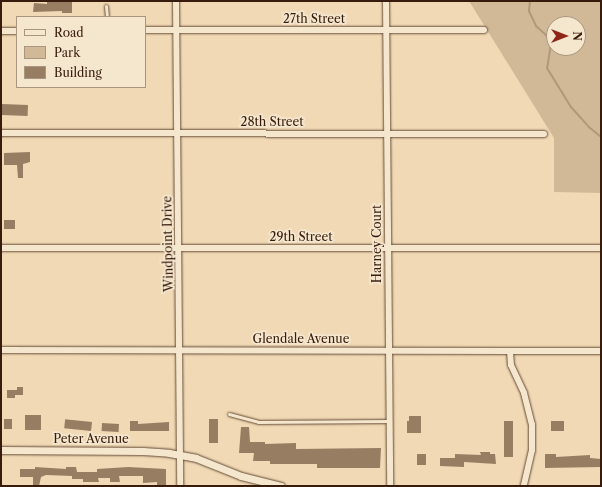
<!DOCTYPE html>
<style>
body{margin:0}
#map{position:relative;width:602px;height:487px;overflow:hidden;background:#f0d9b4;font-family:"Libre Caslon Text",serif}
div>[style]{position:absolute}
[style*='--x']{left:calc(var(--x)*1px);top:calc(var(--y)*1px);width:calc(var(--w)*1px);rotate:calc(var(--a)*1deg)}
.green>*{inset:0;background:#d1b997}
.stream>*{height:2px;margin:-1px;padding:0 1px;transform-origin:1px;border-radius:1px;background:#b1987b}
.building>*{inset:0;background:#977e63;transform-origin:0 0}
.roads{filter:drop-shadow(0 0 1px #654a36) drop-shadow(0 0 1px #654a36)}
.service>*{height:3px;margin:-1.5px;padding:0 1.5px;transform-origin:1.5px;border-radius:1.5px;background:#f5e6ce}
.minor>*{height:6px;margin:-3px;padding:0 3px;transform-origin:3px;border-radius:3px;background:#f5e6ce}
.tertiary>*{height:7px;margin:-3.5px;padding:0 3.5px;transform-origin:3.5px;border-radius:3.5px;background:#f5e6ce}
span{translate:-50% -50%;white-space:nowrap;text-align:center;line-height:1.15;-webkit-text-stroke:3.5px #f5e6ce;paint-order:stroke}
.street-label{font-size:12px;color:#371b0c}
.frame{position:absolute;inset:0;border:2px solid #371b0c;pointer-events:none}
.legend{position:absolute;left:16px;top:16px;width:130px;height:72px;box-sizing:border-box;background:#f5e6ce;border:1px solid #a99580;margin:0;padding:5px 7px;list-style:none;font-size:12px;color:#371b0c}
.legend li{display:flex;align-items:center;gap:8px;height:20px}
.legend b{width:20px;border:1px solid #a99580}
.north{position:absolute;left:546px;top:16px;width:40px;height:40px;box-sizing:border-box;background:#f5e6ce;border:1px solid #a99580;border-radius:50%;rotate:90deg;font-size:11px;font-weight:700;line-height:16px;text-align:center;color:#371b0c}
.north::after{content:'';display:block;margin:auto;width:14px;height:18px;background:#8f2418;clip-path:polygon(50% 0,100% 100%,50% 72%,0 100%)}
</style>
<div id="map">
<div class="green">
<i style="clip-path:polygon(evenodd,469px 1px,601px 1px,601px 193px,554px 192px,554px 138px,469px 1px,554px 24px,578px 24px,578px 48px,554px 48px,554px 24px)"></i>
</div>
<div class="stream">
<i style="--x:530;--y:1;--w:10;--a:96"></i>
<i style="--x:529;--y:11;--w:17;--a:65"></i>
<i style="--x:536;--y:26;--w:13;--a:42"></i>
<i style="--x:546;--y:35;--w:10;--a:61"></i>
<i style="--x:551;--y:44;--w:24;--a:99"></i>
<i style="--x:547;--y:68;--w:46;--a:58.4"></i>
<i style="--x:571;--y:107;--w:28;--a:48"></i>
<i style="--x:590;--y:128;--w:14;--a:39"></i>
</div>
<div class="building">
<i style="clip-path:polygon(47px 1px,72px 1px,72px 13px,62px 13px,62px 11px,33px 12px,34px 3px,47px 4px)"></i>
<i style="left:2px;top:104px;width:26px;height:11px;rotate:2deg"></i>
<i style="clip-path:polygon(30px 152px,30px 162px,23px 164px,23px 178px,18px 178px,17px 165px,4px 165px,4px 153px)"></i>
<i style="left:4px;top:220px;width:11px;height:9px"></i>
<i style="clip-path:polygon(17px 387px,23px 387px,23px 395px,15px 395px,15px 398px,7px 398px,7px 390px,17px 390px)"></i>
<i style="left:25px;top:415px;width:16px;height:15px"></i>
<i style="clip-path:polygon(409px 416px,421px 416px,421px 433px,407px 433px,407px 421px,409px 421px)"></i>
<i style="left:4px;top:419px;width:8px;height:10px"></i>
<i style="left:209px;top:419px;width:9px;height:24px"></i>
<i style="clip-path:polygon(130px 421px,138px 421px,138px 424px,169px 422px,169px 431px,130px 431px)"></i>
<i style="left:504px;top:421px;width:9px;height:36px"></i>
<i style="left:551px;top:421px;width:13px;height:10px"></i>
<i style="left:92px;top:422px;width:9px;height:27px;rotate:96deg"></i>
<i style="left:102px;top:423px;width:17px;height:8px;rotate:3deg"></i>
<i style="clip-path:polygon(241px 427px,249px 427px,250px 442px,265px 442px,265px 444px,296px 443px,296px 449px,381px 448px,380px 468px,317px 468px,317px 464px,270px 464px,270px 461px,253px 461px,254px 453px,239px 453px)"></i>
<i style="clip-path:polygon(480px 452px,490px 452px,490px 454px,495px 454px,496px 464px,464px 462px,464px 467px,440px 466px,440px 458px,455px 458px,455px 454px,481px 455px)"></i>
<i style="left:417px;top:454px;width:9px;height:11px"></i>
<i style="clip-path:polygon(545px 454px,556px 454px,556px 457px,590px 455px,590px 458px,601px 459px,601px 467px,545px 468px)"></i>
<i style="clip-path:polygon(35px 467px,66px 469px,66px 467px,76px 467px,77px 472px,97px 472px,97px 469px,128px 467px,166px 469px,166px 486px,157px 486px,157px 482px,143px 483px,143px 476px,119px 476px,120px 482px,110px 482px,110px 478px,98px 478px,99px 482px,83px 482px,83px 479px,72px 479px,72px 476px,46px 475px,41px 477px,39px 486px,33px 486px,33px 477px,20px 477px,20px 469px,35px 469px)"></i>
</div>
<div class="roads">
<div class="service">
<i style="--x:106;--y:6;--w:11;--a:85"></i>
<i style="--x:229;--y:414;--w:30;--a:15"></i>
<i style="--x:258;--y:422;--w:131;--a:-0.4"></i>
</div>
<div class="minor">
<i style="--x:176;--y:1;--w:485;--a:89.5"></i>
<i style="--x:386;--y:1;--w:485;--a:89.5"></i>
<i style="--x:145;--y:30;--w:339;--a:0"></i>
<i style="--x:1;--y:31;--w:16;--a:0"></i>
<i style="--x:1;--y:133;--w:543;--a:0.11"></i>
<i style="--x:1;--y:248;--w:600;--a:0"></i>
<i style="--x:1;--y:350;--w:600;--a:0.1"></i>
<i style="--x:510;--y:351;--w:14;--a:86"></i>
<i style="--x:511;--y:365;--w:31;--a:65"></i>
<i style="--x:524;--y:393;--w:32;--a:76"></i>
<i style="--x:532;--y:424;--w:26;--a:90"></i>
<i style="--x:532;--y:450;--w:37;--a:103"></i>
</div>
<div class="tertiary">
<i style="--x:1;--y:450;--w:142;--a:0.4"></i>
<i style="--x:143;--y:451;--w:26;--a:4"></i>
<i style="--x:169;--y:453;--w:27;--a:10"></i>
<i style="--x:196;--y:458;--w:48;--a:21.8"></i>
<i style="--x:241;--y:476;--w:41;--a:14"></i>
</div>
</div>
<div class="street-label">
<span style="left:314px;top:19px">27th Street</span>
<span style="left:272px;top:122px">28th Street</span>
<span style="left:301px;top:237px">29th Street</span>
<span style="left:168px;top:244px;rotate:-91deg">Windpoint Drive</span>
<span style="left:377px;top:244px;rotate:-90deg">Harney Court</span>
<span style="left:301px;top:339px">Glendale Avenue</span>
<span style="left:91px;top:439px">Peter Avenue</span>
</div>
<div class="frame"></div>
<ul class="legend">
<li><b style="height:5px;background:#f5e6ce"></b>Road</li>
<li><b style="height:11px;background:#d1b997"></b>Park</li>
<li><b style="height:11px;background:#977e63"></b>Building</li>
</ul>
<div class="north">N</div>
</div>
